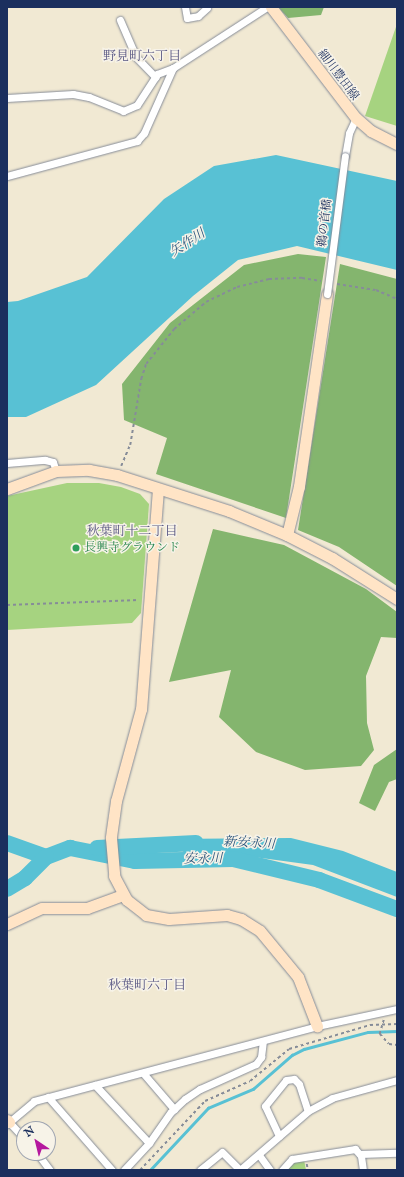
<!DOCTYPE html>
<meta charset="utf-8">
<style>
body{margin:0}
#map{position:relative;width:404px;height:1177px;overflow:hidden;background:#f1e9d3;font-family:"IM FELL English","Noto Serif JP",serif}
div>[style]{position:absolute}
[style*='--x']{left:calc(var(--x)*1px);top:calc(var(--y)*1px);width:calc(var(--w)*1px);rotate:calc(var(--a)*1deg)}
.green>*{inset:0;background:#a6d380}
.forest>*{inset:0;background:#84b56e}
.water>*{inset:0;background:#58c1d4}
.stream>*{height:2.5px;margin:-1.25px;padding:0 1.25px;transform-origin:1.25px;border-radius:1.25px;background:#58c1d4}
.river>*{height:16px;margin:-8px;padding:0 8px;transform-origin:8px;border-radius:8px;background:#58c1d4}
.path>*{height:1.5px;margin-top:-0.75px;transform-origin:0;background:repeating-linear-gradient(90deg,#868c98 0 3px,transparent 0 6px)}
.roads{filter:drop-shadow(0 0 1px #868c98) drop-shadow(0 0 1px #868c98)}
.street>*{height:7px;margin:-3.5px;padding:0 3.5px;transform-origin:3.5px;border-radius:3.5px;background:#fff}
.secondary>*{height:11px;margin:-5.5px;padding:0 5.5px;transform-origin:5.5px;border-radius:5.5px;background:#ffe4c6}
.bridges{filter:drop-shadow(0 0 1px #868c98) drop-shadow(0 0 1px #868c98)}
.street-bridge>*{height:7px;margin:-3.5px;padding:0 3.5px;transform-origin:3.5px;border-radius:3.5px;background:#fff}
.dots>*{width:11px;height:11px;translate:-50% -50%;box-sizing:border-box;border:2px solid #f7f3e8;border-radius:50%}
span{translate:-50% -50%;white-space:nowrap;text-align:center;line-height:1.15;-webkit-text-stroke:3px #f7f3e8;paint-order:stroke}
.street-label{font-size:12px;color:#1b2f5e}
.leisure-label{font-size:12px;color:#27864d}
.left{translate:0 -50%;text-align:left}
.neighbourhood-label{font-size:13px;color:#595783}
.water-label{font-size:13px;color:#2a547c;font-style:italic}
.frame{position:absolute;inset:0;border:8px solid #1b2f5e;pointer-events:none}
.north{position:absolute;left:16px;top:1121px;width:40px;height:40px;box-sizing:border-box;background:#f7f3e8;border:1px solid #9fa5b1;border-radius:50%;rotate:325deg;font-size:11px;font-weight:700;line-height:16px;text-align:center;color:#1b2f5e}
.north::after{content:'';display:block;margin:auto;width:14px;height:18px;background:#b5179e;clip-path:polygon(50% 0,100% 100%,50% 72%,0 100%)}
</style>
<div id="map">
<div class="green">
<i style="clip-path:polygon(397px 24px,397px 126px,365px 116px)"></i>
<i style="clip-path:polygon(67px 483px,99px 483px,121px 487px,140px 494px,149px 504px,141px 613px,132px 623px,7px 630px,7px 496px)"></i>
<i style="clip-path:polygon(304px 1160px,306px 1170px,287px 1170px,295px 1161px)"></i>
</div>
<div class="forest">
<i style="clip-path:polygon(278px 7px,324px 7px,321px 15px,288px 18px)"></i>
<i style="clip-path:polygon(298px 254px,326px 257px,286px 518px,156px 474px,167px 438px,124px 420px,122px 384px,170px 323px,244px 265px)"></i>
<i style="clip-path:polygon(340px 264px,397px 279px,397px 586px,339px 547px,298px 530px)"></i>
<i style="clip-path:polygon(213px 529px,284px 545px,366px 589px,397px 612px,397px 638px,381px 637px,366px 676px,367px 723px,374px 750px,361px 766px,305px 770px,256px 752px,219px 717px,231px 670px,169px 682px)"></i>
<i style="clip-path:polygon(397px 749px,397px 779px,389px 782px,375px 811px,359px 803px,374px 765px)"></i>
</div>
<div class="water">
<i style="clip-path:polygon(276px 155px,397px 181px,397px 270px,297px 246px,238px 260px,193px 296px,96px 385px,26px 417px,7px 417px,7px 302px,18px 301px,87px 277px,164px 199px,214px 166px)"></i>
<i style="clip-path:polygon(291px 838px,343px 851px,397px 872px,397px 897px,313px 865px,239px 855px,186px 854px,168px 839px)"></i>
</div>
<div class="stream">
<i style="--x:150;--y:1170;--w:85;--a:-46.9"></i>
<i style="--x:208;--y:1108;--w:49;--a:-22.9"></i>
<i style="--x:253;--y:1089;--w:52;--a:-41.1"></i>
<i style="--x:292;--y:1055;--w:13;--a:-27"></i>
<i style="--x:304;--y:1049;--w:66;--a:-14.9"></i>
<i style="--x:368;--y:1032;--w:29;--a:-2"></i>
</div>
<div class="river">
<i style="--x:7;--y:843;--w:41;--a:19.7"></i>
<i style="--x:46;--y:857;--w:26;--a:-21"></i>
<i style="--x:70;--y:848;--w:66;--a:11.3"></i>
<i style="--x:135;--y:861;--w:98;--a:-1.2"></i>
<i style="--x:233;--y:859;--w:89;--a:13.7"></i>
<i style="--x:319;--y:880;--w:83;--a:20.4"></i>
<i style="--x:97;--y:848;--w:99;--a:-2.9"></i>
<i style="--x:7;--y:889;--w:21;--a:-31"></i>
<i style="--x:25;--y:878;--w:30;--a:-45"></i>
</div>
<div class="path">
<i style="--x:337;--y:284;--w:39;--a:9"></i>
<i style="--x:376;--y:290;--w:23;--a:23"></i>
<i style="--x:121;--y:466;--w:23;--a:-67"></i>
<i style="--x:130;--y:445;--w:67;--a:-80.5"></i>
<i style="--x:141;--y:379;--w:16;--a:-72"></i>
<i style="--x:146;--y:364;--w:45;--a:-51.3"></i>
<i style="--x:174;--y:329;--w:42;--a:-40.2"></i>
<i style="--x:206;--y:302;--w:34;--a:-26"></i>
<i style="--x:237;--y:287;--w:33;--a:-14"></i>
<i style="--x:269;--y:279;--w:33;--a:-2"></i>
<i style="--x:302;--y:278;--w:19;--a:9"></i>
<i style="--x:7;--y:605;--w:132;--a:-2.2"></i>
<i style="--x:384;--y:1020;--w:15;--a:106"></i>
<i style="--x:380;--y:1034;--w:13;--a:48"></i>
<i style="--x:389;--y:1044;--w:8;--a:7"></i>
<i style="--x:307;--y:1164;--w:6;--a:81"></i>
<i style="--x:140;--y:1170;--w:95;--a:-46.7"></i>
<i style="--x:205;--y:1101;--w:49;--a:-24"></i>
<i style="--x:250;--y:1081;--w:50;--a:-39.4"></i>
<i style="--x:289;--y:1049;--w:84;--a:-16.5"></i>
<i style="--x:370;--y:1025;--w:27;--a:-2"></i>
</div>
<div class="roads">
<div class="street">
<i style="--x:185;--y:7;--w:11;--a:80"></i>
<i style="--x:187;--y:18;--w:11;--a:-10"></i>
<i style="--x:198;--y:16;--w:12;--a:-42"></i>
<i style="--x:120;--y:20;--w:40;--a:66.6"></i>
<i style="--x:136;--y:57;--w:28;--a:46"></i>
<i style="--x:7;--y:98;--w:66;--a:-3.5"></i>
<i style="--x:73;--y:94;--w:16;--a:11"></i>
<i style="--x:89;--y:97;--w:37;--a:22"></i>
<i style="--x:123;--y:111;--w:15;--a:-23"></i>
<i style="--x:137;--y:105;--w:37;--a:-57"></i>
<i style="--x:157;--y:74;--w:17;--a:-21"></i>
<i style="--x:173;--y:68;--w:112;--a:-33"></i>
<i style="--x:345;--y:156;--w:23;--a:-80"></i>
<i style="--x:349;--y:133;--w:17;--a:-65"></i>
<i style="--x:7;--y:176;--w:135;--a:-15.1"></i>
<i style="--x:137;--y:141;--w:11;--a:-49"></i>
<i style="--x:144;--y:133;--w:71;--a:-66"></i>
<i style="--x:7;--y:463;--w:38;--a:-5"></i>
<i style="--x:45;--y:460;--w:8;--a:14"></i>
<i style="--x:53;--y:462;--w:9;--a:72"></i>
<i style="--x:143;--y:1073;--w:48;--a:49.3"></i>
<i style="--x:95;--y:1085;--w:79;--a:47"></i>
<i style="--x:48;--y:1097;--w:97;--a:48.8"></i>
<i style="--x:9;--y:1122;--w:22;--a:47"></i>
<i style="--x:7;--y:1124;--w:35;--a:-40"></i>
<i style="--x:34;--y:1101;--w:293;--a:-14.8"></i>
<i style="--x:317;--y:1026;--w:82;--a:-12"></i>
<i style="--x:279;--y:1136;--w:33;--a:-115"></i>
<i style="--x:265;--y:1106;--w:33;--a:-51"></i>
<i style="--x:286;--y:1080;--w:8;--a:-7"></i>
<i style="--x:294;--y:1079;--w:7;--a:45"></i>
<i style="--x:299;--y:1084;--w:28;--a:72"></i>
<i style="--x:37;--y:1153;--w:21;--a:53"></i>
<i style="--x:360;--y:1154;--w:37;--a:-2"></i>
<i style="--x:259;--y:1155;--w:19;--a:54"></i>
<i style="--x:124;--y:1170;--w:37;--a:-47"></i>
<i style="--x:149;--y:1143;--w:38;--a:-55"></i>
<i style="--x:171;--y:1112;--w:19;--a:-43"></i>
<i style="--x:185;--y:1099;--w:18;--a:-34"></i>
<i style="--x:200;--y:1089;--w:61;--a:-24.1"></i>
<i style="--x:256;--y:1064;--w:9;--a:-54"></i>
<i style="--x:261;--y:1057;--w:16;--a:-83"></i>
<i style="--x:200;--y:1170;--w:28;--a:-39"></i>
<i style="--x:222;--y:1152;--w:25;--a:45"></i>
<i style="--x:240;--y:1170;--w:90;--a:-40.9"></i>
<i style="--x:308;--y:1111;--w:27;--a:-28"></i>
<i style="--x:332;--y:1098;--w:67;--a:-15.5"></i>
<i style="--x:282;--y:1170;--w:15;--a:-48"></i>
<i style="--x:292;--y:1159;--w:64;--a:-9"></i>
<i style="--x:355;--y:1149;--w:9;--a:49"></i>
<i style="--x:361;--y:1156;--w:14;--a:82"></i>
</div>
<div class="secondary">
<i style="--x:271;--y:7;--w:140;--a:52.6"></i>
<i style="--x:356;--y:118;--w:20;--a:41"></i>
<i style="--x:371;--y:131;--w:29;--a:27"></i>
<i style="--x:7;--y:489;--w:52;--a:-20.2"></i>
<i style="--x:56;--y:471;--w:33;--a:-2"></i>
<i style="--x:89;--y:470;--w:28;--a:10"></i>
<i style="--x:117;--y:475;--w:118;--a:17.8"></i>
<i style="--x:229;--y:511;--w:63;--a:22.5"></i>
<i style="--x:287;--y:535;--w:51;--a:27.1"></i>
<i style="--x:332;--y:558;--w:77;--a:32.2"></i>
<i style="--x:158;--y:489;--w:221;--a:94.4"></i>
<i style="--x:141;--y:709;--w:95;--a:105.2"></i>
<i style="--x:116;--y:801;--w:37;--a:98"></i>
<i style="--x:111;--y:838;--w:38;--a:85"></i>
<i style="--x:114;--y:876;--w:27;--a:62"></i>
<i style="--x:127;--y:900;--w:24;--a:38"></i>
<i style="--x:146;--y:915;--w:23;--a:10"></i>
<i style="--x:169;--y:919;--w:58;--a:-3.9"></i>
<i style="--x:227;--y:915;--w:15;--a:16"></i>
<i style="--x:241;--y:919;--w:22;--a:32"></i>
<i style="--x:260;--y:931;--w:60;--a:50.4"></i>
<i style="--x:298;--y:977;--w:53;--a:68.8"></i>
<i style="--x:287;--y:535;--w:50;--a:-76.2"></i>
<i style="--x:299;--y:486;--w:194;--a:-81.7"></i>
<i style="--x:7;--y:924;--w:38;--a:-25"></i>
<i style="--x:42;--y:908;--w:45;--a:0"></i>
<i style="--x:87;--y:908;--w:38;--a:-20"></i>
<i style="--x:7;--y:1120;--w:3;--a:45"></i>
</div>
</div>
<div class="bridges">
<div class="street-bridge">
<i style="--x:327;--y:294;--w:139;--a:-82.6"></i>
</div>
</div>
<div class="dots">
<i style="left:76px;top:548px;background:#2e9e5b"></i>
</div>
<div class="street-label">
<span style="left:338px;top:75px;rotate:53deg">細川豊田線</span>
<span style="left:325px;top:223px;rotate:-83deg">鵜の首橋</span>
</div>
<div class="leisure-label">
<span class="left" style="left:84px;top:548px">長興寺グラウンド</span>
</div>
<div class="neighbourhood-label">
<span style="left:142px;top:57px">野見町六丁目</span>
<span style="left:132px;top:532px">秋葉町十二丁目</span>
<span style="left:147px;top:986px">秋葉町六丁目</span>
</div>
<div class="water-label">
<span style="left:188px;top:244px;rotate:-33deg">矢作川</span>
<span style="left:249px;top:844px;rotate:3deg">新安永川</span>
<span style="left:203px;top:860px;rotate:-1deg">安永川</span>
</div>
<div class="frame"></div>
<div class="north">N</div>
</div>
